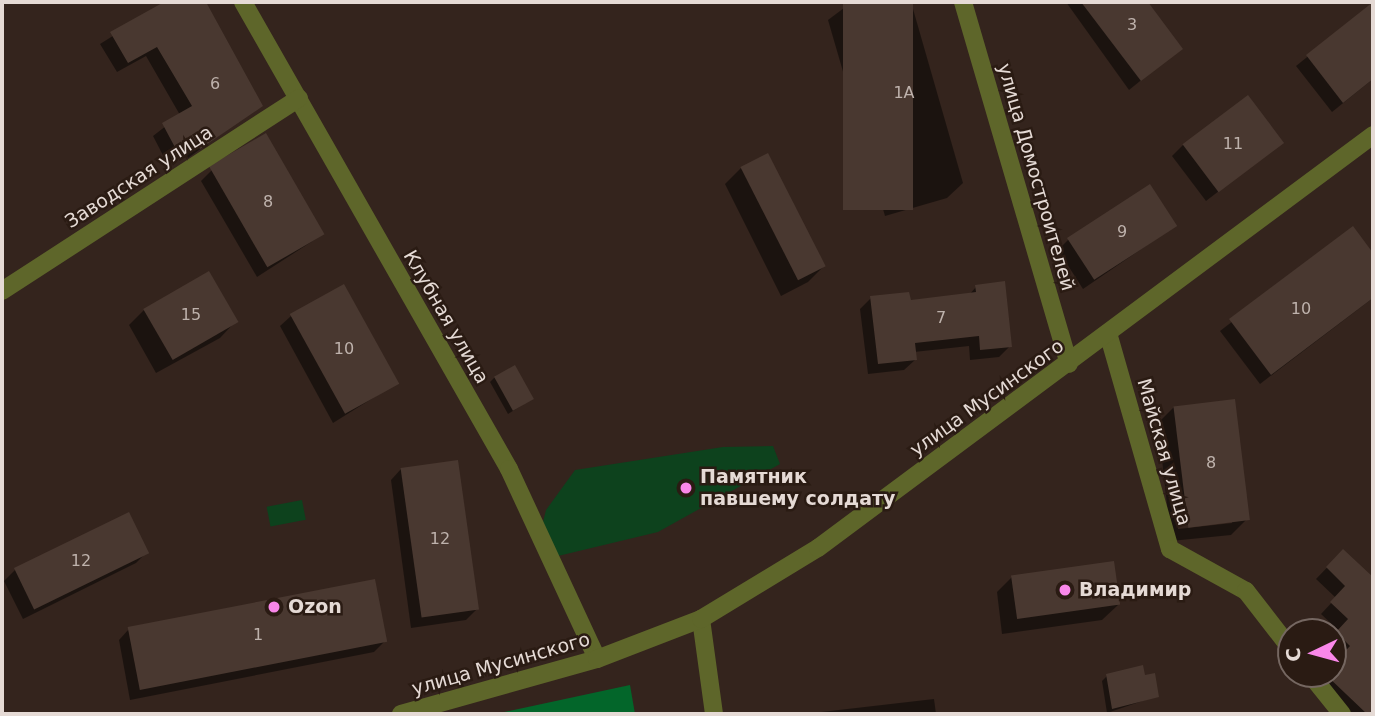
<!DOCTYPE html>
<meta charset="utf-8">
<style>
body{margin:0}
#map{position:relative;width:1375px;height:716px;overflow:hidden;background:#34241d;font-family:"DejaVu Sans",sans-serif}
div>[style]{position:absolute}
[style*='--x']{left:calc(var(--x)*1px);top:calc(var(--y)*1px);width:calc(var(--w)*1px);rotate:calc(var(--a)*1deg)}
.green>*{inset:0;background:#0d421d;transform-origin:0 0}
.forest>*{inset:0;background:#03662a}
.shadow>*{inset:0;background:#0007}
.building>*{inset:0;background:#493830;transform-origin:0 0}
.minor>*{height:18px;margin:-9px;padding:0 9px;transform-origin:9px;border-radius:9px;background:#5e662a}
.tertiary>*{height:18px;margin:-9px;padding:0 9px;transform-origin:9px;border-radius:9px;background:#5e662a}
.dots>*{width:19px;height:19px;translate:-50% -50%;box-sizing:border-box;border:4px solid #2a1b13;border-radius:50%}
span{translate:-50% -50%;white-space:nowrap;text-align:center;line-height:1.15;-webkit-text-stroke:5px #2a1b13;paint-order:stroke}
.number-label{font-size:16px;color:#beb2ac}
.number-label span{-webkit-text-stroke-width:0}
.street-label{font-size:19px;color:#e5dad5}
.poi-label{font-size:19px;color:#e5dad5;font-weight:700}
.left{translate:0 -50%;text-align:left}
.frame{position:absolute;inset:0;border:4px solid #e5dad5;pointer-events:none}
.north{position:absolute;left:1277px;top:618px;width:70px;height:70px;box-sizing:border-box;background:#2a1b13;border:2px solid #756761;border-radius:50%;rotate:265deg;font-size:19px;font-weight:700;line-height:28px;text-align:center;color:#e5dad5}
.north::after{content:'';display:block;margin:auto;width:24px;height:32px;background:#f987e9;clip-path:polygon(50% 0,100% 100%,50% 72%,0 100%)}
</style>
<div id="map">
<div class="green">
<i style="clip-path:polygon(773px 446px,780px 464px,658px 532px,558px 556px,543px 522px,546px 510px,575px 470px,723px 447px)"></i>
<i style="left:302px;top:500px;width:20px;height:36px;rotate:79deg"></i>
</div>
<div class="forest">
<i style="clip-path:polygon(630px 685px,635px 714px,495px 714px)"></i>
</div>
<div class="shadow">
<i style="clip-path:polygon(167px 2px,204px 2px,261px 105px,188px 158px,185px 152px,167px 163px,153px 136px,180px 115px,146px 56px,117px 72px,100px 44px)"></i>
<i style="clip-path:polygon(852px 2px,911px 2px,963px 183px,947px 198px,885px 216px,828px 20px)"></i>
<i style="clip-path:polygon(1066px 2px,1145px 2px,1181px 48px,1129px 90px)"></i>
<i style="clip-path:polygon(1373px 4px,1373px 79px,1332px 112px,1296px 66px)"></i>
<i style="clip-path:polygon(1281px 143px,1206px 201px,1172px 156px,1183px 145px)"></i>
<i style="clip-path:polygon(767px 155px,823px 267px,808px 282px,781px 296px,725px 184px,741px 168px)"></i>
<i style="clip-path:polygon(212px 170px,322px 235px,257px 277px,201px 181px)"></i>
<i style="clip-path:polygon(1175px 226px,1083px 289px,1058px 250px,1068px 240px)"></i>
<i style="clip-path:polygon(1353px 229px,1373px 256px,1373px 298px,1260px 384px,1220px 331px)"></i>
<i style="clip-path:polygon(976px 287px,1010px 346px,999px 357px,970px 360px,969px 346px,914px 352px,915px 360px,904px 370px,868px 374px,860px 309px,871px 298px,909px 301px,969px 295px)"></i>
<i style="clip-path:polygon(145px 309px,235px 322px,220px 338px,156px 373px,129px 325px)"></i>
<i style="clip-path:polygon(291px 316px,397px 383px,333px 423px,280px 326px)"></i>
<i style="clip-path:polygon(495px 377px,532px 399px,508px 414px,490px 382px)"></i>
<i style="clip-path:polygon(evenodd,1174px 407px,1247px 519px,1231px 535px,1171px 541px,1158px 423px,1174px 407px,1232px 520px,1232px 523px,1178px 529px,1178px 526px,1232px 520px)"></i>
<i style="clip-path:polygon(401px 469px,477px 609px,466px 620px,411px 628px,391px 480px)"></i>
<i style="clip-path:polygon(128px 515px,147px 552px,136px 563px,23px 619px,4px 581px,15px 570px)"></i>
<i style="clip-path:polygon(1343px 551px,1373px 580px,1373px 714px,1346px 714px,1315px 685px,1325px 674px,1333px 674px,1333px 666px,1341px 658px,1333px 650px,1333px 637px,1339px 631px,1321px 614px,1336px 598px,1316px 579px)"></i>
<i style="clip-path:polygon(1012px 577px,1118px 605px,1102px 620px,1002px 634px,997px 592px)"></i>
<i style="clip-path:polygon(129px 629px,385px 641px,374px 652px,130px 700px,119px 640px)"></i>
<i style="clip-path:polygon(1107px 676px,1144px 677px,1157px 696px,1107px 713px,1102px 681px)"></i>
<i style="clip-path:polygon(934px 699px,936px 714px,804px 714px)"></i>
</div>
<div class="building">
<i style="clip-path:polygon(164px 2px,206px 2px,263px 106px,200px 149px,196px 143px,178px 153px,162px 123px,192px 106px,157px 47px,128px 63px,110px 32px)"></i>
<i style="left:843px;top:2px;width:70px;height:208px"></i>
<i style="clip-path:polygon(1081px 2px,1148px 2px,1183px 49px,1141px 81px)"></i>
<i style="clip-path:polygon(1373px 2px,1373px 79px,1343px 103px,1306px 55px)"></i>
<i style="left:1248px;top:95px;width:60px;height:82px;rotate:53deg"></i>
<i style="left:266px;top:133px;width:117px;height:66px;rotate:60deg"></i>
<i style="left:768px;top:153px;width:127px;height:31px;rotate:63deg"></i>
<i style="left:1150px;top:184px;width:50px;height:99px;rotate:57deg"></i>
<i style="clip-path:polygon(1353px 226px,1373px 253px,1373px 298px,1271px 375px,1229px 319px)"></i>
<i style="left:209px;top:271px;width:59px;height:76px;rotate:60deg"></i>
<i style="clip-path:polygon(1005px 281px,1012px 347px,980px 350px,979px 336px,915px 343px,917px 360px,878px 364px,870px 296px,909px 292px,911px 300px,976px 292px,975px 285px)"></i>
<i style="left:344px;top:284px;width:114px;height:62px;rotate:61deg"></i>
<i style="left:515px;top:365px;width:39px;height:24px;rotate:61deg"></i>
<i style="left:1235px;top:399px;width:122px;height:62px;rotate:83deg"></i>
<i style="left:458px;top:460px;width:151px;height:58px;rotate:82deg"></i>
<i style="left:129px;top:512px;width:46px;height:128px;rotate:64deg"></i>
<i style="clip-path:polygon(1343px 549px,1373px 577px,1373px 714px,1367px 714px,1325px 674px,1333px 674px,1333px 664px,1350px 646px,1336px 632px,1348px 619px,1330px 602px,1345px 586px,1326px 567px)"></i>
<i style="left:1114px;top:561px;width:44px;height:104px;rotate:82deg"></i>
<i style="left:375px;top:579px;width:64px;height:252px;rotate:79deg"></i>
<i style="clip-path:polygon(1143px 665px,1145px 675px,1155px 673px,1159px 697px,1112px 709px,1106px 674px)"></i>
</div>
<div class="minor">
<i style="--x:243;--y:2;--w:537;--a:60.33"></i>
<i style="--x:509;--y:469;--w:209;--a:65.1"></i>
<i style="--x:963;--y:2;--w:377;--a:73.7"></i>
<i style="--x:2;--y:291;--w:354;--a:-33"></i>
<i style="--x:1108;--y:333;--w:225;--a:74"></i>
<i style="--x:1170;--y:549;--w:87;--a:28.9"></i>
<i style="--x:1246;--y:591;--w:73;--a:52.2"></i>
<i style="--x:701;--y:619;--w:96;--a:82.2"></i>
<i style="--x:1310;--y:674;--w:51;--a:51.3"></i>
</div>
<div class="tertiary">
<i style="--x:401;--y:714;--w:204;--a:-15.7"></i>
<i style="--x:597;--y:659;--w:111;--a:-21"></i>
<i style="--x:701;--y:619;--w:137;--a:-31.3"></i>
<i style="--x:818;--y:548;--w:692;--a:-36.65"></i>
</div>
<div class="dots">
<i style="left:686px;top:488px;background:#f987e9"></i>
<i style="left:1065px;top:590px;background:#f987e9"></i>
<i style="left:274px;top:607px;background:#f987e9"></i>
</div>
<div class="number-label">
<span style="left:1132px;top:25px">3</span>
<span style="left:215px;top:84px">6</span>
<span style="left:904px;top:93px">1А</span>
<span style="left:1233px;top:144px">11</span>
<span style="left:268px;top:202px">8</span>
<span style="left:1122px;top:232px">9</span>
<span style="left:1301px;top:309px">10</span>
<span style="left:191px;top:315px">15</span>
<span style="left:941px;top:318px">7</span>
<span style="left:344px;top:349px">10</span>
<span style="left:1211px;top:463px">8</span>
<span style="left:440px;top:539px">12</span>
<span style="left:81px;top:561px">12</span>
<span style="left:258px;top:635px">1</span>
</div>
<div class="street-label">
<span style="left:139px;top:177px;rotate:-33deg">Заводская улица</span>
<span style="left:1036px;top:177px;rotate:74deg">улица Домостроителей</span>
<span style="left:446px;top:317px;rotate:60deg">Клубная улица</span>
<span style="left:987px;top:398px;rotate:-36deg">улица Мусинского</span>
<span style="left:1164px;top:452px;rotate:74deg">Майская улица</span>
<span style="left:501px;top:664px;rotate:-16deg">улица Мусинского</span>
</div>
<div class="poi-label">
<span class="left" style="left:700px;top:488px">Памятник<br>павшему солдату</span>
<span class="left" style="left:1079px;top:590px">Владимир</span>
<span class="left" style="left:288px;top:607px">Ozon</span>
</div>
<div class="frame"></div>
<div class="north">С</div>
</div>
